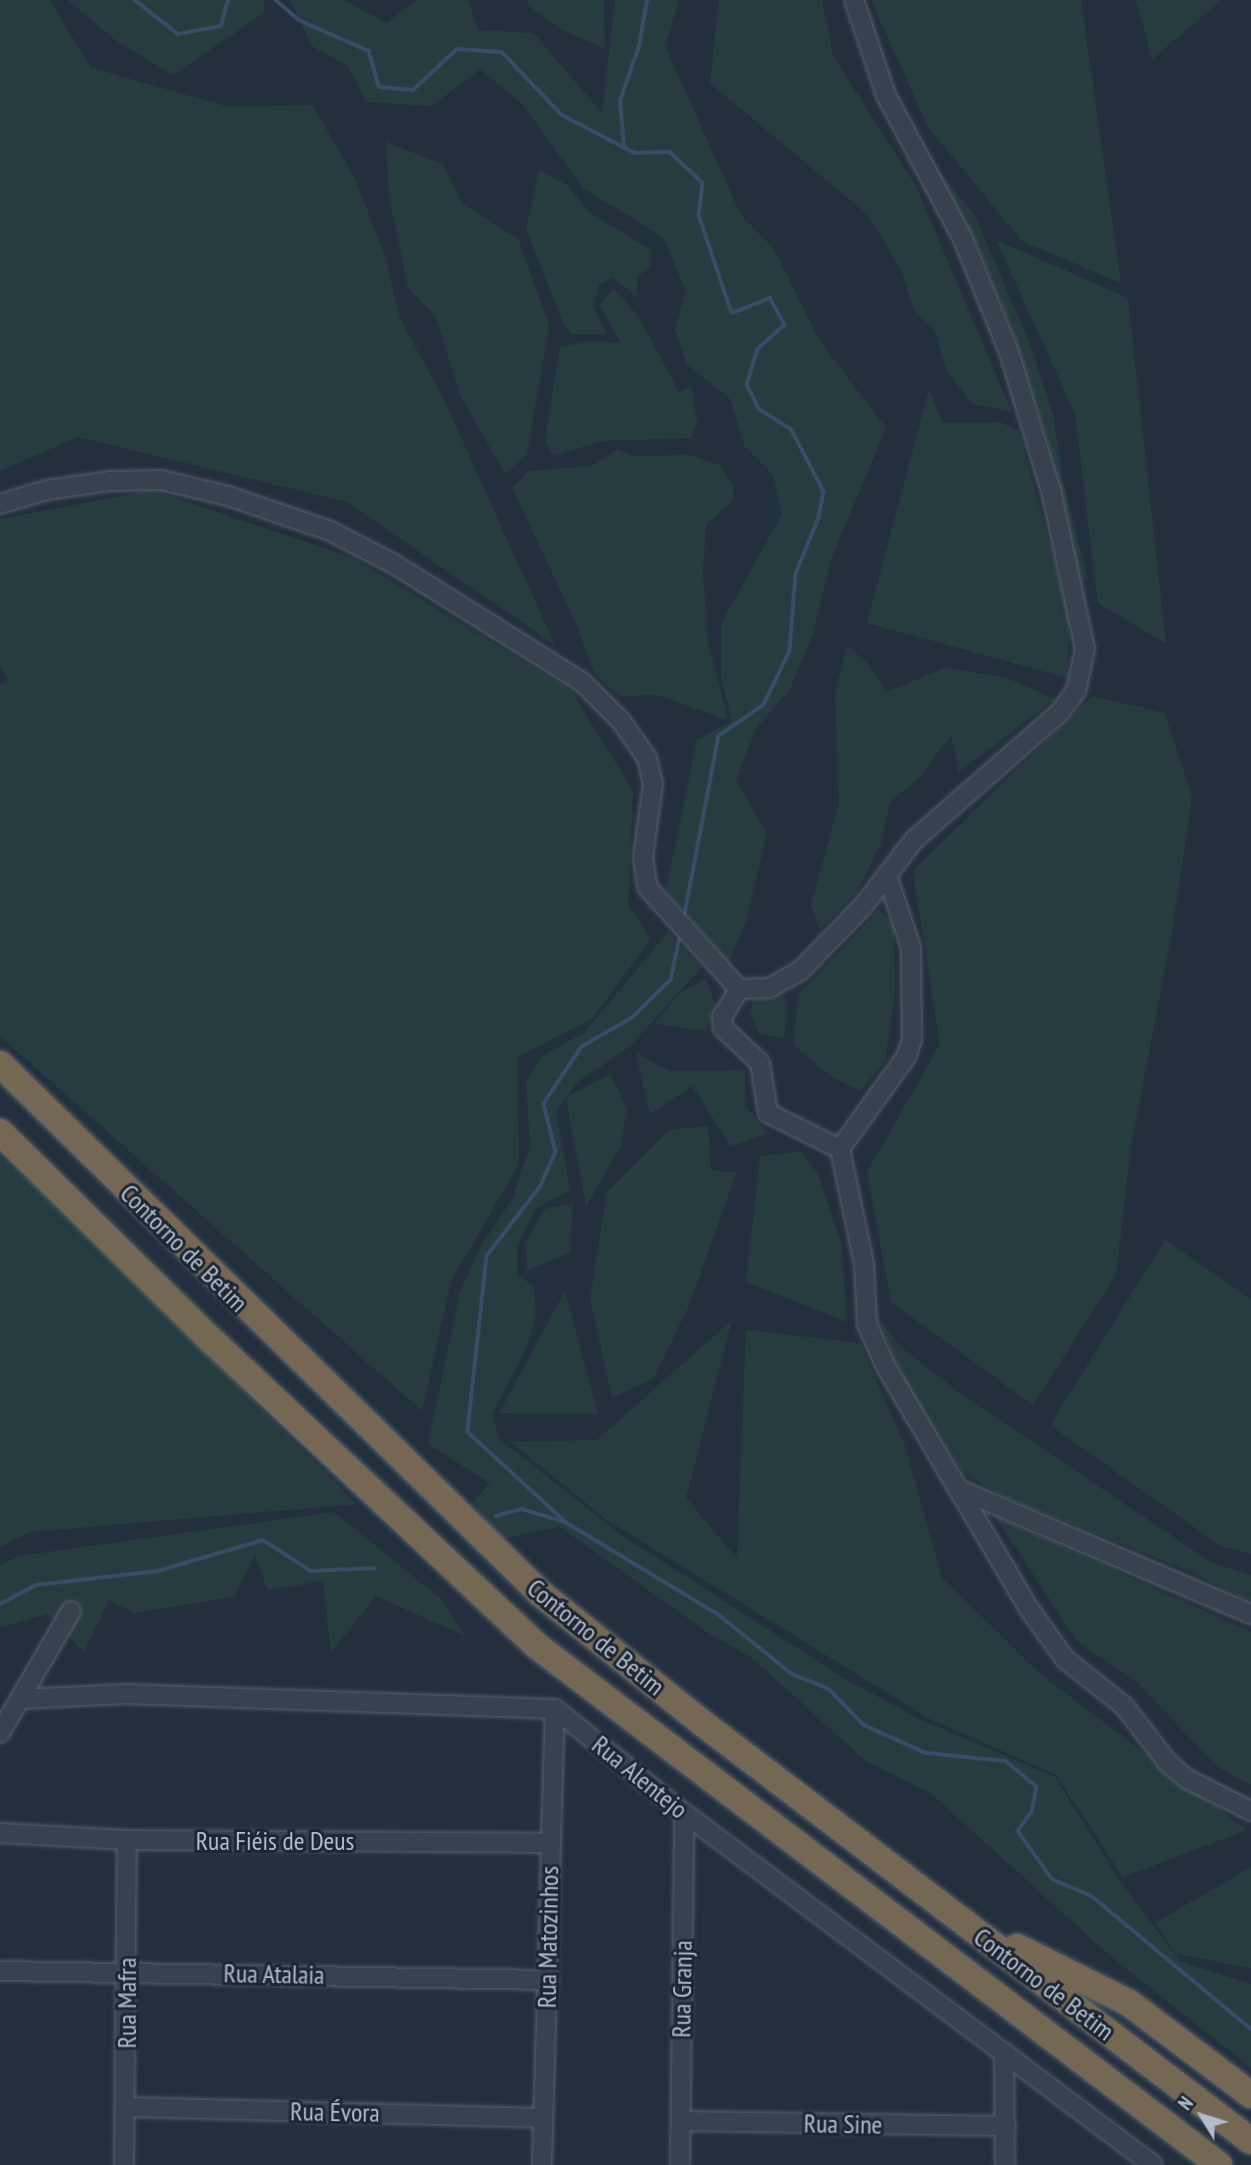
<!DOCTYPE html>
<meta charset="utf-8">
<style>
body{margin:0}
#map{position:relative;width:1251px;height:2165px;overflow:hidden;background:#242f3e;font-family:"PT Sans Narrow",sans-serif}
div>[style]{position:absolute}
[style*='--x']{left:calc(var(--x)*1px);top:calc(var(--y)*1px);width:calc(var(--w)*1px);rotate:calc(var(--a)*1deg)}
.green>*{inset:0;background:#263c3f}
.stream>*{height:3.5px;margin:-1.75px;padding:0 1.75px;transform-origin:1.75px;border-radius:1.75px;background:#394c67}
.roads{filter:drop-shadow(0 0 2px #565f6c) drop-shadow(0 0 2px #565f6c)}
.minor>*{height:18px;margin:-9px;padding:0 9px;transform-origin:9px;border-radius:9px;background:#38414e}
.highway>*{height:26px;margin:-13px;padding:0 13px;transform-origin:13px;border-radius:13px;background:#746855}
span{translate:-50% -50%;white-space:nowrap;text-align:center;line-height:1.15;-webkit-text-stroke:6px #1d2633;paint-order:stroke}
.street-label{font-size:26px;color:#b4bcc9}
.north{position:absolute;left:1167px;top:2081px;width:70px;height:70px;-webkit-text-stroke:5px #1d2633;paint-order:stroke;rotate:308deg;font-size:19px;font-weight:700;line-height:28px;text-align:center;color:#b4bcc9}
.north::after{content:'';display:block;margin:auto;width:24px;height:32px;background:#b4bcc9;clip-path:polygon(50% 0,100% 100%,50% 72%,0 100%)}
</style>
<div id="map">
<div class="green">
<i style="clip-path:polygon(0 0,49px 0,92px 68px,229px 107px,312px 105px,353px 174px,384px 253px,400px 318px,444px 400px,555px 645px,347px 502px,78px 437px,0 471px)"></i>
<i style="clip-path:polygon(68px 0,263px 0,265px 12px,173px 75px,115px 40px)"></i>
<i style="clip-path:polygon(290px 0,343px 0,387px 23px,416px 0,468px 0,478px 30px,533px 33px,602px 113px,615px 0,679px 0,665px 46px,741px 215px,774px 249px,819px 340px,886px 428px,832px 557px,813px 634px,790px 689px,757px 727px,736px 780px,767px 833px,746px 921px,728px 963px,666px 890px,697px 740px,732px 721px,721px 676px,721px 624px,782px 514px,773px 475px,745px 447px,730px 399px,686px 363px,675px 329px,686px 291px,663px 237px,583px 188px,522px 104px,480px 69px,432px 106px,366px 102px,348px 66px,312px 46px)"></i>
<i style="clip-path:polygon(528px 0,604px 0,605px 49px,562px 30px,528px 5px)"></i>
<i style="clip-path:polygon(719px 0,822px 0,833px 56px,915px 184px,1012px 412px,971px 403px,946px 369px,935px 330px,915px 313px,901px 269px,868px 215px,710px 83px)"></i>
<i style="clip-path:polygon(871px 0,1081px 0,1121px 283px,1022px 241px,928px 127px)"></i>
<i style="clip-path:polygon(1136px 0,1222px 0,1152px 59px)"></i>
<i style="clip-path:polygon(898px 100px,935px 166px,975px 216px,1032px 349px,1054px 418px,1062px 475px,1087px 576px,1080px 591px,1047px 438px,1010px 325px,980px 251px)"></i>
<i style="clip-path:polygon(386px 142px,443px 164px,463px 204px,518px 239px,549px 325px,527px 455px,505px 474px,460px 395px,436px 317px,408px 287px,389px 197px)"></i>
<i style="clip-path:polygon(539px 170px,567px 185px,589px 212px,651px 250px,650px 267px,637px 277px,637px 298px,613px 277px,599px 285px,593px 307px,607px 334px,571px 334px,563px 323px,526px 229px)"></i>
<i style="clip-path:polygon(996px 240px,1128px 298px,1166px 644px,1098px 603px,1075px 414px)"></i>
<i style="clip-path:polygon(614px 288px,639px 317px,679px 392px,692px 386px,697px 423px,691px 438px,601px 441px,554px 456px,545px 441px,560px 347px,591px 341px,621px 343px,599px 305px)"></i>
<i style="clip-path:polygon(929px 389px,943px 423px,1000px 422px,1019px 431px,1069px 616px,1068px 678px,867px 623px)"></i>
<i style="clip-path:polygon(618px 449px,633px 456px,690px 455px,719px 465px,733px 484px,733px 501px,706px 524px,703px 573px,708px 642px,728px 720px,657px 695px,619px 696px,594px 673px,576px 623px,512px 488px,528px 471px,592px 466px)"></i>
<i style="clip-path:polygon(152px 490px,353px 558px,571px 690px,633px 791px,628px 905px,651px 939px,592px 1019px,517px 1057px,519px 1164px,451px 1281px,422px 1411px,0 1036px,0 685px,8px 680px,0 667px,0 519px)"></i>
<i style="clip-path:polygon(847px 645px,868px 664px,886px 692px,945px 668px,1007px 678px,1055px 699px,959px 772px,951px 735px,919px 778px,890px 802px,881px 843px,857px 893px,819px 930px,811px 904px,839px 804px,835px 694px)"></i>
<i style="clip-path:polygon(1092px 696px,1165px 713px,1192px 797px,1172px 932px,1131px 1146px,1116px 1275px,1033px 1405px,891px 1302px,867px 1172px,940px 1044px,913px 871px)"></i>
<i style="clip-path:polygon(879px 910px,894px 924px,895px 993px,885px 1062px,860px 1091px,830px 1076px,793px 1044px,799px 993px)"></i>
<i style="clip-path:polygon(668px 932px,702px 967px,629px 1047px,576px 1083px,566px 1097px,611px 1074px,627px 1109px,621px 1145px,586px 1207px,566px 1098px,556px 1111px,570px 1190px,535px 1209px,517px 1247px,517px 1274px,534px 1287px,536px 1315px,526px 1350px,492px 1414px,499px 1439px,620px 1534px,845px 1679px,919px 1719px,1055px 1777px,1120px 1881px,1180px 1961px,1251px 1984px,1251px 2068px,1108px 1954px,932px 1794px,866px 1761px,752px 1658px,707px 1632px,560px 1527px,500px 1539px,472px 1503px,490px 1483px,428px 1444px,460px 1292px,481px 1246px,513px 1198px,530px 1146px,526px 1082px,541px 1057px,585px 1032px)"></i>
<i style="clip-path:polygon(705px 978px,716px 1005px,706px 1031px,655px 1024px,677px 995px)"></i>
<i style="clip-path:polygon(783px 991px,787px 1009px,784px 1039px,759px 1033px,750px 1013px,753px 1000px)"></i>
<i style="clip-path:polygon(636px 1053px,669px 1071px,745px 1070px,745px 1106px,768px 1133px,731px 1146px,692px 1086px,650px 1114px)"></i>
<i style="clip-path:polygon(708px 1126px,711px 1171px,737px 1172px,688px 1308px,653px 1379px,612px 1398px,590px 1299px,607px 1192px,669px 1130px)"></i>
<i style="clip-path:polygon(0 1147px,357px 1504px,30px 1532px,0 1547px)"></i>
<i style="clip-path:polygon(800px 1151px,818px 1174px,841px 1242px,847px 1322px,746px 1282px,760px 1157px)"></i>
<i style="clip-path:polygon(573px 1203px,570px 1253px,527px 1271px,526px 1242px,545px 1209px)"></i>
<i style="clip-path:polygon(1165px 1240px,1251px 1299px,1251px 1554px,1222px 1547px,1050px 1425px)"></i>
<i style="clip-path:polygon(565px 1291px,598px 1414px,499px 1413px)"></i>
<i style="clip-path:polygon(876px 1315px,901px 1347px,954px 1389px,1212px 1563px,1251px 1575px,1251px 1602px,1194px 1573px,1002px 1496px,964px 1474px,907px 1387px)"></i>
<i style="clip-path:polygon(732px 1320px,686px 1498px,737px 1559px,746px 1330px,860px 1343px,905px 1446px,942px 1578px,1044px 1677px,1247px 1830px,1123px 1877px,1056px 1775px,928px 1718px,604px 1518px,511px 1442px,597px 1440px)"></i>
<i style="clip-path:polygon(334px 1512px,441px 1599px,465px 1636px,376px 1596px,331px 1652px,323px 1581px,268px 1590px,255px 1556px,234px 1597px,135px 1613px,109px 1600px,84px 1652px,48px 1614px,0 1627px,0 1565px,19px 1556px)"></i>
<i style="clip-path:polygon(995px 1516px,1251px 1632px,1251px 1785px,1219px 1768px,1138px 1683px,1077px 1641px)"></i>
<i style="clip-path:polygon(1251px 1867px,1251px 1968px,1176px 1954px,1155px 1923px)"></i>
</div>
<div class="stream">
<i style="--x:135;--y:0;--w:55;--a:38.3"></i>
<i style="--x:178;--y:34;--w:44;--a:-10.5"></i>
<i style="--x:221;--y:26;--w:27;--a:-75"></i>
<i style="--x:276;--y:0;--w:30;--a:41"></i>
<i style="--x:299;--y:20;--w:77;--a:23.9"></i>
<i style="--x:369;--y:51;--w:37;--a:74"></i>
<i style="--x:379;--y:87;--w:34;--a:5"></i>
<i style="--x:413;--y:90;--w:60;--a:-43"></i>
<i style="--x:457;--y:49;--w:45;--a:3.8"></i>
<i style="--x:502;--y:52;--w:87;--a:46.4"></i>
<i style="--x:562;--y:115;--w:82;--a:27.5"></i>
<i style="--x:635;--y:153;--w:35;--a:-2"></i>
<i style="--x:670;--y:152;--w:45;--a:43.2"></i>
<i style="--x:703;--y:183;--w:32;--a:97"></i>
<i style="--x:699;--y:215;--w:103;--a:71.4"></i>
<i style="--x:732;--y:313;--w:41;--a:-21.5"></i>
<i style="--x:770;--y:298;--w:31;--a:61"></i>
<i style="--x:785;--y:325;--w:36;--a:138"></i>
<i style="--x:758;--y:349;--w:37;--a:107"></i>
<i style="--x:747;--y:384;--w:28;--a:64"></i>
<i style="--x:759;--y:409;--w:39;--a:32"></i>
<i style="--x:792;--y:430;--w:70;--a:62.7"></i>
<i style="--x:824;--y:492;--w:26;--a:101"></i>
<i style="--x:819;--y:518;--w:61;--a:112.3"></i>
<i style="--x:796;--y:574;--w:77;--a:94.5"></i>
<i style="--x:790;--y:651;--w:60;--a:115.7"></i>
<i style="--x:764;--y:705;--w:55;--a:145.4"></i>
<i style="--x:719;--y:736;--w:186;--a:100.8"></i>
<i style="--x:624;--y:148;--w:47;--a:-94.9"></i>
<i style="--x:620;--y:101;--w:58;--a:-70.9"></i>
<i style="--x:639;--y:46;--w:47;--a:-80.1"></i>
<i style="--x:681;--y:933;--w:48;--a:102"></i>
<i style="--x:671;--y:980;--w:54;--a:135.7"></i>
<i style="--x:632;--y:1018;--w:58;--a:149.9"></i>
<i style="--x:582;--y:1047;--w:69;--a:123.7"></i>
<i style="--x:544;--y:1104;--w:49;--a:76"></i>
<i style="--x:556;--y:1152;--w:37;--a:114"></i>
<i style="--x:541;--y:1186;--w:88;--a:127.6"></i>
<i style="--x:487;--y:1256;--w:177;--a:96.2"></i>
<i style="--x:468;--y:1432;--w:134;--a:42.6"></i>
<i style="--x:567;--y:1523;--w:176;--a:31.1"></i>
<i style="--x:718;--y:1614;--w:95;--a:39"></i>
<i style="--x:792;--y:1674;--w:40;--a:22"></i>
<i style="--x:829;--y:1689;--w:50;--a:45.8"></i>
<i style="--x:864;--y:1725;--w:68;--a:24.3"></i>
<i style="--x:926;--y:1753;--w:80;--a:5.7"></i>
<i style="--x:1006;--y:1761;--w:40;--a:40"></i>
<i style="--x:1037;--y:1787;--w:25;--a:101"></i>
<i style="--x:1032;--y:1812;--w:24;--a:126"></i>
<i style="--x:1018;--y:1831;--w:59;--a:54.7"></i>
<i style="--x:1052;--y:1879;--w:43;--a:23"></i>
<i style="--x:1092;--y:1896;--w:207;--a:39.9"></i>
<i style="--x:496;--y:1516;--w:27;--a:-15"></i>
<i style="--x:522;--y:1509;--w:45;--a:16.8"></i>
<i style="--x:0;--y:1604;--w:41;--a:-27.8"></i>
<i style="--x:36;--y:1585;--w:123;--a:-6.5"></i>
<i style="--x:158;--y:1571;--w:109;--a:-16.4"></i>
<i style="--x:263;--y:1540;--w:57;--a:32.9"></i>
<i style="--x:311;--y:1571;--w:64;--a:-2.7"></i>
</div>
<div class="roads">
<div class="minor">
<i style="--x:0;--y:504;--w:49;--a:-16.6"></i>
<i style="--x:47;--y:490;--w:65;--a:-8"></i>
<i style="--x:111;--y:481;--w:50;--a:-1.1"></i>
<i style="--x:161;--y:480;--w:69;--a:13.4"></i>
<i style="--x:228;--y:496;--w:106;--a:18.8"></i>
<i style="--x:328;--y:530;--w:74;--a:27.3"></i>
<i style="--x:394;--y:564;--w:222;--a:32.1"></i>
<i style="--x:582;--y:682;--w:55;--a:45"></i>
<i style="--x:621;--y:721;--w:45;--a:54.9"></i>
<i style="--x:647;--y:758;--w:27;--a:77"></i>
<i style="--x:653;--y:784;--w:74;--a:97.8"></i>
<i style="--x:643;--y:857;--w:30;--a:82"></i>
<i style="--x:647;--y:887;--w:137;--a:48"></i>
<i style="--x:739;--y:989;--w:30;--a:-2"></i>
<i style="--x:769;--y:988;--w:37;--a:-29"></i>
<i style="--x:801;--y:970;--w:91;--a:-45.9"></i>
<i style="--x:864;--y:905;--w:82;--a:-52.4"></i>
<i style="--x:914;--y:840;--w:194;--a:-41.2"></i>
<i style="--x:1060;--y:712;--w:26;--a:-53"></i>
<i style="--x:1076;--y:691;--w:43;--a:-77.9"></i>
<i style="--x:1085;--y:649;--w:162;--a:-102.1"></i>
<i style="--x:1051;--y:491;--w:145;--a:-106.8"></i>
<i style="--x:1009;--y:352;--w:124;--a:-112.2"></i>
<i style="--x:962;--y:237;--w:161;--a:-118.2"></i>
<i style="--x:886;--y:95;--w:100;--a:-108.6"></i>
<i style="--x:887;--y:875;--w:77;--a:71.8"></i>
<i style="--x:911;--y:948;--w:91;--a:89.4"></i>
<i style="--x:912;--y:1039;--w:19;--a:108"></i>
<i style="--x:906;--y:1057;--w:113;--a:125.7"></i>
<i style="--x:840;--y:1149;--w:117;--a:78.2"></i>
<i style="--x:864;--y:1264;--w:60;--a:87.1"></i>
<i style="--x:867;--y:1324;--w:47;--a:66.2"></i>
<i style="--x:886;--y:1367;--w:281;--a:59.4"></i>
<i style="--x:1029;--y:1609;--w:62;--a:54.2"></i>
<i style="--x:1065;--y:1659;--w:75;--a:38.5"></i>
<i style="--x:1124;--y:1706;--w:72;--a:52.3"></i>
<i style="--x:1168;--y:1763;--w:25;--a:40"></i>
<i style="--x:1187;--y:1779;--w:72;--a:26.6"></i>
<i style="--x:739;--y:989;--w:33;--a:121"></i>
<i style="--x:722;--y:1017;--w:11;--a:85"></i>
<i style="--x:723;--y:1028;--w:51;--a:43.4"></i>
<i style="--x:760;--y:1063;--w:51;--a:80.9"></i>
<i style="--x:768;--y:1113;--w:80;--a:26.6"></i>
<i style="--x:958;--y:1489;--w:319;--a:23.1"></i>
<i style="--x:21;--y:1699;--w:105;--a:-2.7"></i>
<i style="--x:126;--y:1694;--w:429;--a:2"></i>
<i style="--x:555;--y:1709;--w:166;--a:38.9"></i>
<i style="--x:684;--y:1813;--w:586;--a:36.89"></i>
<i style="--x:0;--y:1733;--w:141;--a:-59.8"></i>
<i style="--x:0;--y:1833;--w:127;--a:3.2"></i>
<i style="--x:127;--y:1840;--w:423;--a:0.4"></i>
<i style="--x:0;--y:1971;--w:549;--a:0.94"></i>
<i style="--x:1004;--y:2052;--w:113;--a:89.5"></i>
<i style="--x:127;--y:2107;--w:416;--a:1.5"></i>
<i style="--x:681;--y:2121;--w:325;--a:0.9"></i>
<i style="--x:124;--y:2165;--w:325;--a:-89.5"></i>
<i style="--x:542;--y:2165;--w:456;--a:-88.4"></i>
<i style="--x:680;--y:2165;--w:352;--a:-89.3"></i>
</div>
<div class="highway">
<i style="--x:0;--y:1064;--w:756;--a:44.41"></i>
<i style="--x:540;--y:1593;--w:206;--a:38.7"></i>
<i style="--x:701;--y:1722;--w:691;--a:37.3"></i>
<i style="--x:0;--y:1132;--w:295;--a:44.6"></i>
<i style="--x:210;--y:1339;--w:449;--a:43.2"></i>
<i style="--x:537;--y:1646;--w:857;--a:37.27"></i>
<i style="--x:1017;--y:1947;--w:125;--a:26.6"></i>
<i style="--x:1129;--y:2003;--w:153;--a:37"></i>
</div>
</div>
<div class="street-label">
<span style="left:184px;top:1248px;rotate:45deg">Contorno de Betim</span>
<span style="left:596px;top:1637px;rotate:39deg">Contorno de Betim</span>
<span style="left:640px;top:1777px;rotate:39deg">Rua Alentejo</span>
<span style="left:275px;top:1841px">Rua Fiéis de Deus</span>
<span style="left:548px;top:1937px;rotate:-89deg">Rua Matozinhos</span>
<span style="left:274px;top:1974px;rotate:1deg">Rua Atalaia</span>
<span style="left:1044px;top:1984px;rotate:37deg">Contorno de Betim</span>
<span style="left:682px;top:1989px;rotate:-89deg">Rua Granja</span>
<span style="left:127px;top:2003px;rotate:-90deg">Rua Mafra</span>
<span style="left:335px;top:2112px;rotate:1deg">Rua Évora</span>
<span style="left:843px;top:2124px;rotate:1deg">Rua Sine</span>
</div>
<div class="north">N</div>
</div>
